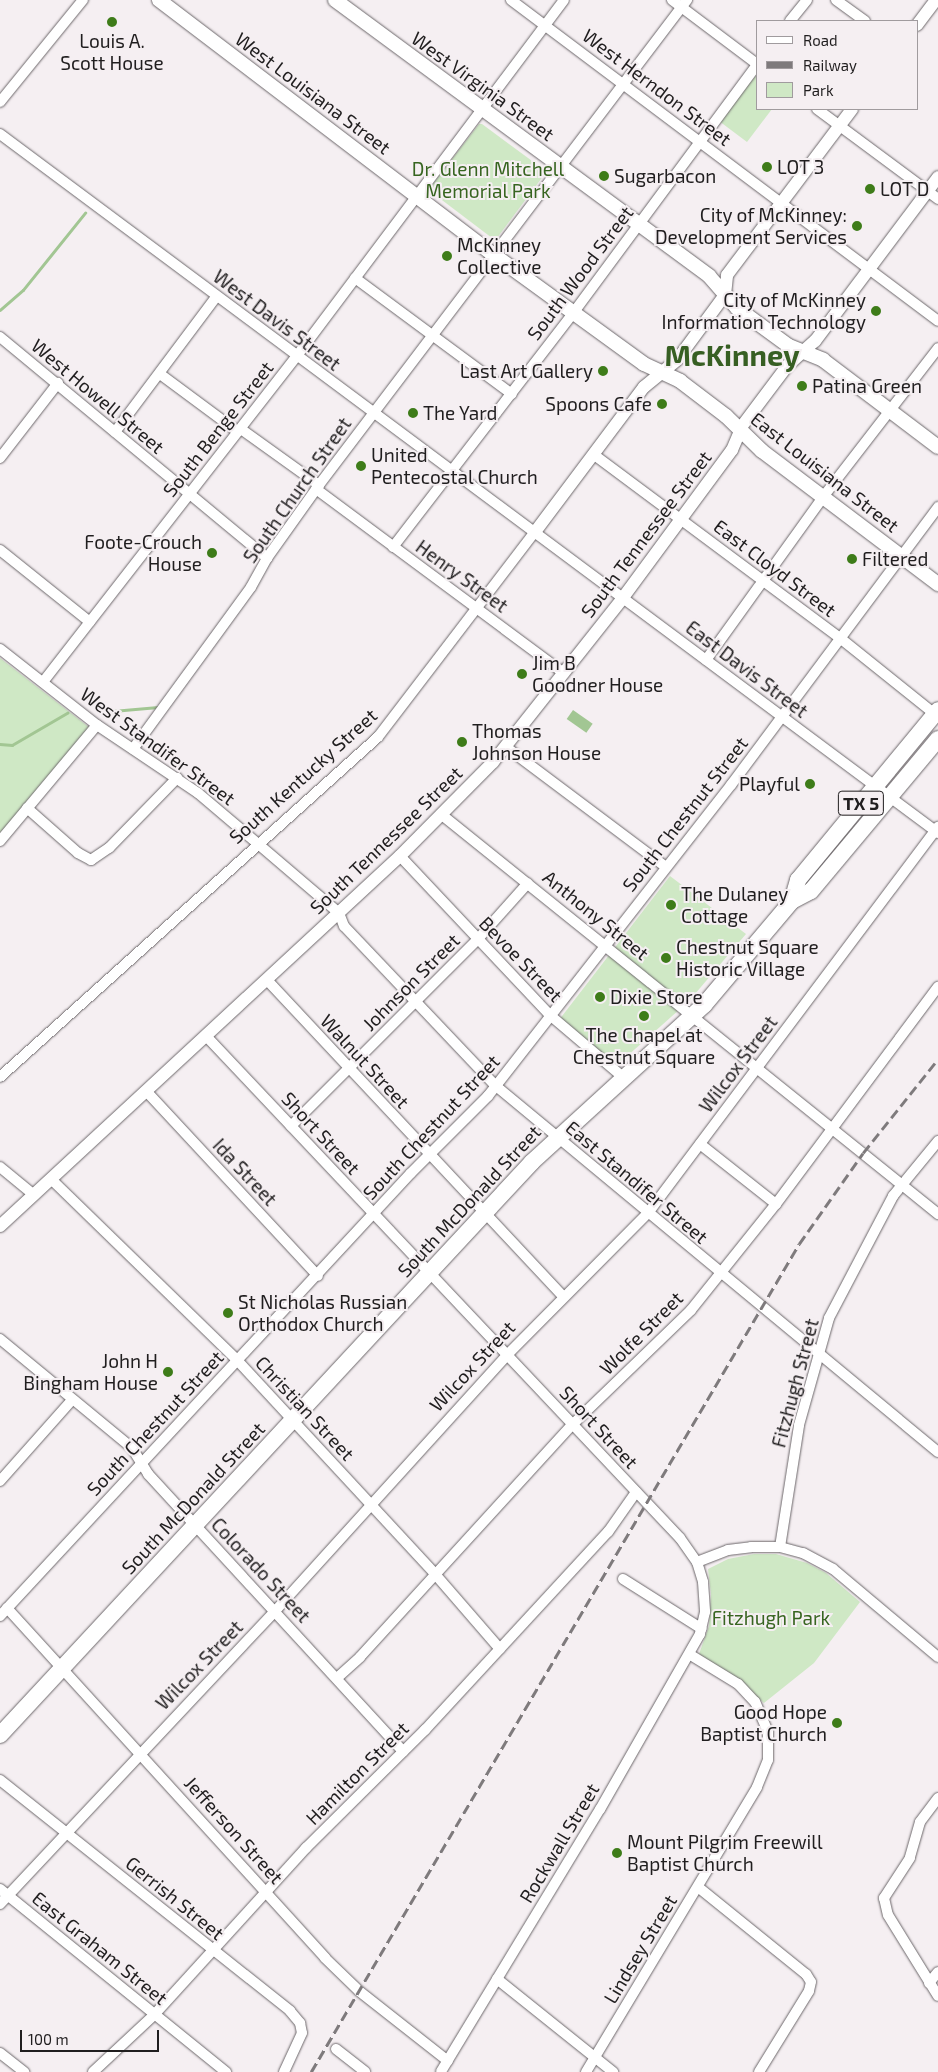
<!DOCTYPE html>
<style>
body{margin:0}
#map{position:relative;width:938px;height:2072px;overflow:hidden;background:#f5eff2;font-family:"Exo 2",sans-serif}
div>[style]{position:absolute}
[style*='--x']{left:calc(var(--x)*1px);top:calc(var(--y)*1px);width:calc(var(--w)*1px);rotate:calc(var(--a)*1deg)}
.green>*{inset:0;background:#cfe8c5}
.water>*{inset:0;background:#a2c693;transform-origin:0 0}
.stream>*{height:2.5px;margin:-1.25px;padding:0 1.25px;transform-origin:1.25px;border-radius:1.25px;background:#a2c693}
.roads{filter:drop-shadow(0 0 1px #6c676a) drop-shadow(0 0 1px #6c676a)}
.minor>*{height:10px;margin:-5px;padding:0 5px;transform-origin:5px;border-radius:5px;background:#fff}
.tertiary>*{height:12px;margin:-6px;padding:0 6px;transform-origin:6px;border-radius:6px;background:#fff}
.secondary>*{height:14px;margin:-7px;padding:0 7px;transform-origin:7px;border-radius:7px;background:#fff}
.primary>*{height:16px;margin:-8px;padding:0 8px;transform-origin:8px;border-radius:8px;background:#fff}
.rail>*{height:2.5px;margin-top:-1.25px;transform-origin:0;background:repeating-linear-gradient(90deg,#7e7a7c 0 10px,transparent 0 15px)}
.dots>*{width:14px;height:14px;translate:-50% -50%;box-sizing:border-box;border:2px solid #f5eff2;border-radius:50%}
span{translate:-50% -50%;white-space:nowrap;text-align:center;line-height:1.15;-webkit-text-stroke:4px #f5eff2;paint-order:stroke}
.shield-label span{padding:1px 4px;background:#f5eff2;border:1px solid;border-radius:4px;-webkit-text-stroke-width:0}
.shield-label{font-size:18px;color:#201e1f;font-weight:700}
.poi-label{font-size:19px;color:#201e1f}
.left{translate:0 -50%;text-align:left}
.right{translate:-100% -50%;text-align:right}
.street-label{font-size:19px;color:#201e1f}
.park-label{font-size:19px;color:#376520}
.town-label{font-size:29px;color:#375f23;font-weight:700}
.legend{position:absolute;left:756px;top:20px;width:162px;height:90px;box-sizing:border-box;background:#f5eff2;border:1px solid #a09b9e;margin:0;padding:6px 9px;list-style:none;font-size:15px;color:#201e1f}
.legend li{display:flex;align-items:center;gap:10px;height:25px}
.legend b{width:25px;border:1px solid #a09b9e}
.scale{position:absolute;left:20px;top:2030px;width:139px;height:22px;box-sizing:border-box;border:2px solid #201e1f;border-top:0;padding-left:6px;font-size:15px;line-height:18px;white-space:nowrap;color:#201e1f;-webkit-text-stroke:4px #f5eff2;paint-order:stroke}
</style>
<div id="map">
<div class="green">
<i style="clip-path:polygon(757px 74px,757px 109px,772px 109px,747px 142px,719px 121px)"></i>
<i style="clip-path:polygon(479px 124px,482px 124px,543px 169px,544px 175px,497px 238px,492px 238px,434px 194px,432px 185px)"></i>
<i style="clip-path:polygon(0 658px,90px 728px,0 834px)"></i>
<i style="clip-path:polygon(670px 876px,746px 934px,689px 1001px,616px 1066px,559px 1020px)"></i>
<i style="clip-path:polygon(754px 1554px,776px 1554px,807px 1563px,826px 1573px,860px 1602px,814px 1663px,764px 1703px,731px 1675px,699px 1654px,709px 1626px,711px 1594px,708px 1569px,728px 1559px)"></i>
</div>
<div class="water">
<i style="left:573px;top:710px;width:24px;height:11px;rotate:35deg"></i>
</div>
<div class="stream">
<i style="--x:0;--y:310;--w:30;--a:-41"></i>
<i style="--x:23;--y:290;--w:99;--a:-51.2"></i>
<i style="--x:101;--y:712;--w:57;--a:-5"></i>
<i style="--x:0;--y:744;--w:12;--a:5"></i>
<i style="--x:12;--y:745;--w:64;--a:-30.2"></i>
</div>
<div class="roads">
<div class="minor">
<i style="--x:511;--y:0;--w:534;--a:36.93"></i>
<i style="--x:672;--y:0;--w:106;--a:37"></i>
<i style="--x:836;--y:0;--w:36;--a:36"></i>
<i style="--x:790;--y:21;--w:27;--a:-51"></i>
<i style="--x:0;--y:102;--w:132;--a:-50.9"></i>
<i style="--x:817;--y:109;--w:151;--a:36.6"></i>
<i style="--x:0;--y:134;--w:1170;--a:36.69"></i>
<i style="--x:355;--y:278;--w:195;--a:36.5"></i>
<i style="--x:0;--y:337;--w:347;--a:39.6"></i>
<i style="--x:160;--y:374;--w:97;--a:36.6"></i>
<i style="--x:241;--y:429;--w:96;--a:35.7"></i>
<i style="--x:115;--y:432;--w:169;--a:-53.2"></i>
<i style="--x:593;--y:454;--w:308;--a:36.7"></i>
<i style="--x:840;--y:638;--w:122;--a:38.7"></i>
<i style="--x:0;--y:458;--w:95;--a:-52.3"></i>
<i style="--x:316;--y:489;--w:309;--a:36.6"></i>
<i style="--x:393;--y:547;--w:297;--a:-52.4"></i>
<i style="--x:574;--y:312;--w:307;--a:-53.5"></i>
<i style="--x:0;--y:550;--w:115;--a:38.7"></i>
<i style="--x:0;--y:649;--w:123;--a:38.1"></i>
<i style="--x:97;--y:725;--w:122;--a:34"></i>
<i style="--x:198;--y:793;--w:77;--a:40.3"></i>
<i style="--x:257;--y:843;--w:108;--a:40.5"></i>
<i style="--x:339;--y:913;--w:14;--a:69"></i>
<i style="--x:344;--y:926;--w:221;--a:46.5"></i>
<i style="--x:496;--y:1086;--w:574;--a:39.63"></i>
<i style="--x:706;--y:660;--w:201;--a:-54.3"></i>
<i style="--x:823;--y:497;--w:188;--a:-52.3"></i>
<i style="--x:43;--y:682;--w:412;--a:-52.1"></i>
<i style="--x:296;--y:357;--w:446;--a:-53.1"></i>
<i style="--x:506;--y:747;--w:200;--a:36.9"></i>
<i style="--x:133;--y:749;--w:200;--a:-53.9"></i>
<i style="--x:251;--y:587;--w:33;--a:-61"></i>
<i style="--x:267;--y:558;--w:90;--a:-54.5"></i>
<i style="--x:319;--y:485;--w:609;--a:-52.81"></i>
<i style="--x:27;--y:808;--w:68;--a:41.4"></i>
<i style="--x:78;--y:853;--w:15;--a:28"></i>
<i style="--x:91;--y:860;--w:22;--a:-34"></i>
<i style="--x:109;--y:848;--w:98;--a:-45.8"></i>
<i style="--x:442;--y:815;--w:637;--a:38.81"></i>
<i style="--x:0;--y:841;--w:151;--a:-50.1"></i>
<i style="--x:400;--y:856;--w:220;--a:46.7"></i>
<i style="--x:551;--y:1016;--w:96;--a:40.3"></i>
<i style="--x:267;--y:980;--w:433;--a:46.9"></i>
<i style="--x:207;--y:1037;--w:689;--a:46.65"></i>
<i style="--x:680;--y:1538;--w:29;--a:55"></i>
<i style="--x:697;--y:1562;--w:21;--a:73"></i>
<i style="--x:703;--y:1582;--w:30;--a:86"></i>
<i style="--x:705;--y:1612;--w:23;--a:103"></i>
<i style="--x:700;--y:1634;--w:202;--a:119.7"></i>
<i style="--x:600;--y:1809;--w:307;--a:121.2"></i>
<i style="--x:0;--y:1077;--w:508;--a:-41.97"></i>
<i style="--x:378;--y:737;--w:258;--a:-52.6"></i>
<i style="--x:147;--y:1092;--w:251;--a:47.1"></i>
<i style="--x:291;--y:1126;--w:263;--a:-45"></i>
<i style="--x:477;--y:940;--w:76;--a:-48.2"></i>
<i style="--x:700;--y:1144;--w:97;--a:38.3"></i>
<i style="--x:0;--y:1167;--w:44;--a:39.5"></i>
<i style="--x:52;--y:1180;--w:258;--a:44.2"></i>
<i style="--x:237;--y:1360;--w:292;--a:47.2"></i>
<i style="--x:435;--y:1574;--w:99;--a:49.1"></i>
<i style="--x:0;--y:1339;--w:171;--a:39.5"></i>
<i style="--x:132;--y:1448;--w:31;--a:58"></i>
<i style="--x:148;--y:1474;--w:377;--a:47.4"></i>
<i style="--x:0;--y:1481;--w:108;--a:-48.4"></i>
<i style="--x:780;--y:1547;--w:123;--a:-81.1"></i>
<i style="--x:799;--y:1425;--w:111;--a:-74.3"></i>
<i style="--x:829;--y:1318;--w:138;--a:-62.3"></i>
<i style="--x:893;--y:1196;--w:71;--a:-50.7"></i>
<i style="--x:697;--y:1562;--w:33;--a:-21"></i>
<i style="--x:728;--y:1550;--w:23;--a:-7"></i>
<i style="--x:751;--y:1547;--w:29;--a:0"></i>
<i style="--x:780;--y:1547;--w:24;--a:15"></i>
<i style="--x:803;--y:1553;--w:34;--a:28"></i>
<i style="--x:833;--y:1569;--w:137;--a:40"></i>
<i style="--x:623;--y:1579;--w:93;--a:32.3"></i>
<i style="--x:7;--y:1608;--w:473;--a:47.7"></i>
<i style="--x:325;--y:1958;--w:47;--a:44.1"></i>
<i style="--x:359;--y:1991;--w:113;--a:38.2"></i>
<i style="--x:0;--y:1616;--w:604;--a:-47.15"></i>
<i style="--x:411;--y:1173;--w:109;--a:-45"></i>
<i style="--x:488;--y:1096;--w:395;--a:-52"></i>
<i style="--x:731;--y:785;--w:347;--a:-53.3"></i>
<i style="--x:337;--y:1678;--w:31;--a:-42"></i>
<i style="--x:360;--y:1657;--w:316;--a:-47.6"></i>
<i style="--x:573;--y:1424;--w:164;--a:-44"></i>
<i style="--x:691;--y:1310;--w:136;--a:-51.3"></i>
<i style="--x:776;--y:1204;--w:271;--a:-53.3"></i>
<i style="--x:0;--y:1780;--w:371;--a:38.5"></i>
<i style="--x:290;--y:2011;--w:16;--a:50"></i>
<i style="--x:300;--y:2023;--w:10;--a:79"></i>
<i style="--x:302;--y:2033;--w:43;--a:114.8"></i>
<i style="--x:938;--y:1798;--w:30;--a:127"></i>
<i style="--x:920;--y:1822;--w:37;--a:106"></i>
<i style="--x:910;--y:1858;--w:48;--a:123"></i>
<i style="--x:884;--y:1898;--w:17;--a:77"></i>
<i style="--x:888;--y:1915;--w:95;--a:58.3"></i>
<i style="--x:698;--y:1887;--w:139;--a:38.9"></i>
<i style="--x:806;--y:1974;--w:9;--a:58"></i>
<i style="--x:811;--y:1982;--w:9;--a:103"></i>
<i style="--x:809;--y:1991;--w:95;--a:121.7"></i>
<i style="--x:0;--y:1889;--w:291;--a:39"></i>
<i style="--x:0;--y:1904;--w:403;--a:-46.8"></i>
<i style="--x:276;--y:1610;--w:344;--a:-47.8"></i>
<i style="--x:507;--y:1355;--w:200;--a:-45.2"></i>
<i style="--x:648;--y:1213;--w:483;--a:-53.1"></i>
<i style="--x:497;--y:1979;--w:149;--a:38.7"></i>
<i style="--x:929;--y:1983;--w:14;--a:-51"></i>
<i style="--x:336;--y:2049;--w:37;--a:38"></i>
<i style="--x:0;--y:2053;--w:31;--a:38"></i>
<i style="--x:93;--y:2072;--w:83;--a:-43.1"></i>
<i style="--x:154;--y:2015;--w:226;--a:-47.7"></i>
<i style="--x:306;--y:1848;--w:168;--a:-44.8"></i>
<i style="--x:425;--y:1730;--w:270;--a:-47.3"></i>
<i style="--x:608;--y:1532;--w:49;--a:-55"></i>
<i style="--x:586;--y:2072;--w:332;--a:-59"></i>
<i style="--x:757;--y:1787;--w:29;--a:-68"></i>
<i style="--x:768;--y:1760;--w:28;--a:-90"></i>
<i style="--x:768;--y:1732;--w:33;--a:-113"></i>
<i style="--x:755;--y:1702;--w:25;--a:-133"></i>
<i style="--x:738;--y:1684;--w:57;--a:-148.5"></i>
</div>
<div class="tertiary">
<i style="--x:917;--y:25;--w:31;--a:-53"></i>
<i style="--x:535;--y:532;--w:181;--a:-53.1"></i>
<i style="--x:644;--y:387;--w:43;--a:-39.3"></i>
<i style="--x:677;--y:360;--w:81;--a:-53.6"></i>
<i style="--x:725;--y:295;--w:20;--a:-84"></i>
<i style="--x:727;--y:275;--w:208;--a:-53"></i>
<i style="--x:0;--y:1226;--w:545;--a:-42.77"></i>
<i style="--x:400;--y:856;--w:132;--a:-45.3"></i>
<i style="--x:493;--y:762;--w:208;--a:-51.6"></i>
<i style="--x:622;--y:599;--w:185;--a:-53.6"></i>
<i style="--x:732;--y:450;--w:26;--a:-67"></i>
<i style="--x:742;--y:426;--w:75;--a:-53.1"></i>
<i style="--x:787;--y:366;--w:38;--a:-42"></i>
<i style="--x:815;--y:341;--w:205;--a:-53.1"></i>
</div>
<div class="secondary">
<i style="--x:159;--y:0;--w:421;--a:37.3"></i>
<i style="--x:494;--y:255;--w:185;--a:36"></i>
<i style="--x:644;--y:364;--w:40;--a:25"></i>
<i style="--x:680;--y:381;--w:58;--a:37.3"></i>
<i style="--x:726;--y:416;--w:50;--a:44.2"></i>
<i style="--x:762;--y:451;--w:221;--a:37.1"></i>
<i style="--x:335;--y:0;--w:465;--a:36.4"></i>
<i style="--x:709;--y:276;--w:43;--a:48.8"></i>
<i style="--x:737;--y:308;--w:64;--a:36.2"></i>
<i style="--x:789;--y:346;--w:37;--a:22"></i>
<i style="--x:823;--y:360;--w:144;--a:37.1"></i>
</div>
<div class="primary">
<i style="--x:792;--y:901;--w:22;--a:-74"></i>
<i style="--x:798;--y:880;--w:220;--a:-50.5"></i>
<i style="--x:0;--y:1735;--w:782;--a:-47.12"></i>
<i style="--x:532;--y:1162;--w:233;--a:-42.4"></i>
<i style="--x:704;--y:1005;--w:136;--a:-49.8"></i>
<i style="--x:792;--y:901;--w:21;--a:-28"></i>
<i style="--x:811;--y:891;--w:198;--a:-50.1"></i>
</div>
</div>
<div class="rail">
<i style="--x:311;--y:2072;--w:961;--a:-59.49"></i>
<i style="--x:799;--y:1244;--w:111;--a:-54.9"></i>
<i style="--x:863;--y:1153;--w:120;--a:-51.4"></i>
</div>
<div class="dots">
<i style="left:112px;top:22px;background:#3e7c19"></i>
<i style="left:767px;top:167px;background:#3e7c19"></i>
<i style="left:604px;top:176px;background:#3e7c19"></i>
<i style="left:870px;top:189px;background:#3e7c19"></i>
<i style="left:857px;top:226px;background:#3e7c19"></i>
<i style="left:447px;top:256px;background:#3e7c19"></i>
<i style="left:876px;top:311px;background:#3e7c19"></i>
<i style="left:603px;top:371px;background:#3e7c19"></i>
<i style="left:802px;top:386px;background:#3e7c19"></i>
<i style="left:662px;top:404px;background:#3e7c19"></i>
<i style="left:413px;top:413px;background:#3e7c19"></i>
<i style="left:361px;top:466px;background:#3e7c19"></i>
<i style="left:212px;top:553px;background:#3e7c19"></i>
<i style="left:852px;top:559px;background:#3e7c19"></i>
<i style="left:522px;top:674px;background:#3e7c19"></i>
<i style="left:462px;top:742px;background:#3e7c19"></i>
<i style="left:810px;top:784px;background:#3e7c19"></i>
<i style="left:671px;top:905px;background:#3e7c19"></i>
<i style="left:666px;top:958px;background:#3e7c19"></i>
<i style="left:600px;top:997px;background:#3e7c19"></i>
<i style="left:644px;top:1016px;background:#3e7c19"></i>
<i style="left:228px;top:1313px;background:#3e7c19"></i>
<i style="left:168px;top:1372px;background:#3e7c19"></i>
<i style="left:837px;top:1723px;background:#3e7c19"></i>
<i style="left:617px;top:1853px;background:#3e7c19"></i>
</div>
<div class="shield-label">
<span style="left:861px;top:803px">TX 5</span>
</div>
<div class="poi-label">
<span style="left:112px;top:52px">Louis A.<br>Scott House</span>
<span class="left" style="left:777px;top:167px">LOT 3</span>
<span class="left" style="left:614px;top:176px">Sugarbacon</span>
<span class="left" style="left:880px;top:189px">LOT D</span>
<span class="right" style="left:847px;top:226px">City of McKinney:<br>Development Services</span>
<span class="left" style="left:457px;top:256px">McKinney<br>Collective</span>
<span class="right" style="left:866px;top:311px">City of McKinney<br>Information Technology</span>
<span class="right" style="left:593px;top:371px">Last Art Gallery</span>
<span class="left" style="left:812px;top:386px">Patina Green</span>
<span class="right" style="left:652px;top:404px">Spoons Cafe</span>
<span class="left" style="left:423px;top:413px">The Yard</span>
<span class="left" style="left:371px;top:466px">United<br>Pentecostal Church</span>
<span class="right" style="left:202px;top:553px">Foote-Crouch<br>House</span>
<span class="left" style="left:862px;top:559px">Filtered</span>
<span class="left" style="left:532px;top:674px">Jim B<br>Goodner House</span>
<span class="left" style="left:472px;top:742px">Thomas<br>Johnson House</span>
<span class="right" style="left:800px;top:784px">Playful</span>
<span class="left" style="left:681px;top:905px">The Dulaney<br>Cottage</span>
<span class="left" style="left:676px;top:958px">Chestnut Square<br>Historic Village</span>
<span class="left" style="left:610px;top:997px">Dixie Store</span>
<span style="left:644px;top:1046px">The Chapel at<br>Chestnut Square</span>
<span class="left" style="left:238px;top:1313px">St Nicholas Russian<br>Orthodox Church</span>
<span class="right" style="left:158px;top:1372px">John H<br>Bingham House</span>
<span class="right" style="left:827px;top:1723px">Good Hope<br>Baptist Church</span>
<span class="left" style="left:627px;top:1853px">Mount Pilgrim Freewill<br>Baptist Church</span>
</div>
<div class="street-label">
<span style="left:483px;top:86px;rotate:36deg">West Virginia Street</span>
<span style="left:657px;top:87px;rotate:37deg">West Herndon Street</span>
<span style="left:313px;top:93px;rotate:37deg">West Louisiana Street</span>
<span style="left:580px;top:273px;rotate:-53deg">South Wood Street</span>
<span style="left:277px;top:320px;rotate:37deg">West Davis Street</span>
<span style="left:98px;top:396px;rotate:40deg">West Howell Street</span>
<span style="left:218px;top:429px;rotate:-52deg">South Benge Street</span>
<span style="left:825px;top:472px;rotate:38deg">East Louisiana Street</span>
<span style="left:297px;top:490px;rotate:-55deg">South Church Street</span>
<span style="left:646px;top:534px;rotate:-53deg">South Tennessee Street</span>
<span style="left:775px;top:568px;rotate:37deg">East Cloyd Street</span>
<span style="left:462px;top:576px;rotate:36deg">Henry Street</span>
<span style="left:747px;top:669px;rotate:37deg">East Davis Street</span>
<span style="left:158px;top:746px;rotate:36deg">West Standifer Street</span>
<span style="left:303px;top:776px;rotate:-42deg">South Kentucky Street</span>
<span style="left:685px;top:814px;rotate:-52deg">South Chestnut Street</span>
<span style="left:386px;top:840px;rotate:-44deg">South Tennessee Street</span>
<span style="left:596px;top:915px;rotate:39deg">Anthony Street</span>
<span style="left:521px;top:959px;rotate:46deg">Bevoe Street</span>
<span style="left:411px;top:982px;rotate:-45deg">Johnson Street</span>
<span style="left:365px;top:1061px;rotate:47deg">Walnut Street</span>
<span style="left:738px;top:1064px;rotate:-53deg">Wilcox Street</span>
<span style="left:431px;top:1127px;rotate:-47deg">South Chestnut Street</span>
<span style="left:321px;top:1133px;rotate:47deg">Short Street</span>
<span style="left:245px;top:1172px;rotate:47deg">Ida Street</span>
<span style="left:637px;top:1182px;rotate:40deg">East Standifer Street</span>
<span style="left:469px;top:1201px;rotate:-47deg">South McDonald Street</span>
<span style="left:641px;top:1333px;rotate:-45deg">Wolfe Street</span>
<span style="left:472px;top:1366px;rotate:-47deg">Wilcox Street</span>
<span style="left:795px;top:1383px;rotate:-75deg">Fitzhugh Street</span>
<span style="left:305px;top:1408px;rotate:47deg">Christian Street</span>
<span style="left:155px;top:1423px;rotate:-47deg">South Chestnut Street</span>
<span style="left:599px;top:1427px;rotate:47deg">Short Street</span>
<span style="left:193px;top:1498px;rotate:-47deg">South McDonald Street</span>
<span style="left:261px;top:1570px;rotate:47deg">Colorado Street</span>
<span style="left:199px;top:1665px;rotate:-46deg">Wilcox Street</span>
<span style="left:357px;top:1773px;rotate:-45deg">Hamilton Street</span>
<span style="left:234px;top:1830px;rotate:48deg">Jefferson Street</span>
<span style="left:559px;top:1843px;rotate:-59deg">Rockwall Street</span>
<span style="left:175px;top:1898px;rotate:39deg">Gerrish Street</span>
<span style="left:100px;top:1948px;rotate:39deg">East Graham Street</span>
<span style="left:640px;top:1949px;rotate:-59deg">Lindsey Street</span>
</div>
<div class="park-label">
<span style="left:488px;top:180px">Dr. Glenn Mitchell<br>Memorial Park</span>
<span style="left:771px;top:1618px">Fitzhugh Park</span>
</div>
<div class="town-label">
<span style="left:732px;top:355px">McKinney</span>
</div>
<ul class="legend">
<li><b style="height:6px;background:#fff"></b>Road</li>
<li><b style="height:6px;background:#7e7a7c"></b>Railway</li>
<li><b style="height:14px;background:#cfe8c5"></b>Park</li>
</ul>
<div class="scale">100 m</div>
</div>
